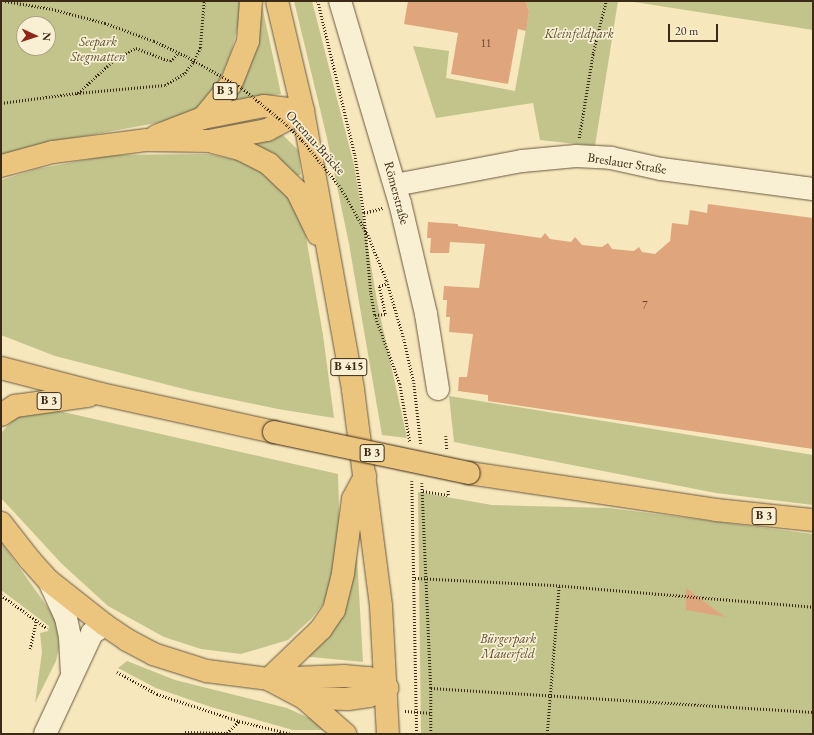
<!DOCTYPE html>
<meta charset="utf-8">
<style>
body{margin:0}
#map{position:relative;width:814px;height:735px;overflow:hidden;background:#f6e7bc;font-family:"EB Garamond",serif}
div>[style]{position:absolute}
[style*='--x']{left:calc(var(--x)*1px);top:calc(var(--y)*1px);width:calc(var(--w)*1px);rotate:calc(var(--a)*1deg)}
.green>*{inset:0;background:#c2c48c}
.building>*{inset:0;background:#dfa67e}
.path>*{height:2.5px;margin-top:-1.25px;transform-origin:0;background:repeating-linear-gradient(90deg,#3a2a16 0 1px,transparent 0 3px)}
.roads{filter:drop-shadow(0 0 1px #695940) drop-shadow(0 0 1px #695940)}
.minor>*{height:22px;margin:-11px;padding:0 11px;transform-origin:11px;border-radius:11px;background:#f9efd3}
.major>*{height:22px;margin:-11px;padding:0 11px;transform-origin:11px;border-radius:11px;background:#ebc47e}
.path-bridge>*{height:2.5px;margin-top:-1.25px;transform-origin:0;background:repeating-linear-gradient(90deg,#3a2a16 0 1px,transparent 0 3px)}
.bridges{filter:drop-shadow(0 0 1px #3a2a16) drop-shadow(0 0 1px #3a2a16)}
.major-bridge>*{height:22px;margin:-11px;padding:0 11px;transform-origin:11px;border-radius:11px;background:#ebc47e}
span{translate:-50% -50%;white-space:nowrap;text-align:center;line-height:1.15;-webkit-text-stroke:3.5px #f9efd3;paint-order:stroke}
.number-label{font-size:11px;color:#634930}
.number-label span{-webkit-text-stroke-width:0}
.shield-label span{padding:1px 3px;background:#f9efd3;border:1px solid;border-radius:3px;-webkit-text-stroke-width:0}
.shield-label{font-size:12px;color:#3a2a16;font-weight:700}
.park-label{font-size:13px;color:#5c5034;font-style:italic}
.street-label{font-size:13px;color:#3a2a16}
.frame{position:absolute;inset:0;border:2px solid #3a2a16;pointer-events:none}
.north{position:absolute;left:16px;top:16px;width:40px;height:40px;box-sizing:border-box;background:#f9efd3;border:1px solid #ada087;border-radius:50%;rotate:93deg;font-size:11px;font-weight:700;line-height:16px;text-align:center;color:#3a2a16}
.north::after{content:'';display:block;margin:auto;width:14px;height:18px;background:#8f2418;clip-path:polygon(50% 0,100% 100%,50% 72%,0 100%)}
.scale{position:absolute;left:668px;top:24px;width:50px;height:18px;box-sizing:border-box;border:2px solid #3a2a16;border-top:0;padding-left:5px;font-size:12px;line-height:14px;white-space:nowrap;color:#3a2a16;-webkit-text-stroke:3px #f9efd3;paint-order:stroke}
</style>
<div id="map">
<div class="green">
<i style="clip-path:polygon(evenodd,1px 1px,239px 1px,239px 22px,231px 52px,219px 81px,198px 109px,167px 121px,53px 142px,1px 155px,1px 1px,24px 24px,48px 24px,48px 48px,24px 48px,24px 24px)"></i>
<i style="clip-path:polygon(261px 1px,281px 94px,230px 101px)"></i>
<i style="clip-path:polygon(294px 1px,312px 1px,354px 165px,377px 301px,407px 438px,382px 435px,349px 244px,327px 138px)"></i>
<i style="clip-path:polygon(526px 1px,618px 1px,595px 146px,540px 140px,533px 103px,436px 118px,413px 46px,449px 51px,446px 78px,515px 91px,529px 12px)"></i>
<i style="clip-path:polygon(628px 1px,813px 1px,813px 30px)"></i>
<i style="clip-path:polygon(283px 135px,298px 150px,301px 175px,296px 176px,289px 167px,254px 145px,254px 141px)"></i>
<i style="clip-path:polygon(208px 154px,236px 160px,254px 167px,267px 176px,283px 191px,296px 209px,306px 237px,323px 335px,334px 418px,278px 409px,192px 391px,55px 356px,1px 335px,1px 180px,37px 169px,110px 155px)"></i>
<i style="clip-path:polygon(449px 396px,813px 455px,813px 505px,716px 493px,454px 442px)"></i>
<i style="clip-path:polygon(50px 409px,338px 474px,340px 544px,333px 582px,323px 604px,311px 619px,288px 640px,241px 654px,201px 649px,164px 637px,108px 606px,62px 564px,1px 498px,1px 433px,13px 420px,29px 410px)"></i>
<i style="clip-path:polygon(418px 492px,492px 505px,609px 508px,813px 534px,813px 734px,421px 734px)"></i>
<i style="clip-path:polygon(1px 542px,54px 616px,58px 630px,59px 648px,56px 661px,35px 703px,42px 652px,40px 633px,48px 631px,49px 626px,1px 590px)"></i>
<i style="clip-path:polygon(355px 558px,357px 558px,363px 662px,301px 656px)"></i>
<i style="clip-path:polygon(127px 661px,175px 680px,287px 708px,309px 718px,327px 730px,293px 730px,211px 707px,156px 688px,118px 668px)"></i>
</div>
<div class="building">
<i style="clip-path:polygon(408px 1px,526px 1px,529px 12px,526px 31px,518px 29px,508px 84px,451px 74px,458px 33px,404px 24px)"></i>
<i style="clip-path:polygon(708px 204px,813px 218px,813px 449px,488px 401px,488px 395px,458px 391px,459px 377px,467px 377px,473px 334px,449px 332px,450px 317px,446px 317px,447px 300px,443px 300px,444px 286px,479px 288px,485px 244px,450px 242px,449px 253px,430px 253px,431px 238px,427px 238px,428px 222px,458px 224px,458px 226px,541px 238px,545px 233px,550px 239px,571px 242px,575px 237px,582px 245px,602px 247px,608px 243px,612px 249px,634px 251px,639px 247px,642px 252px,655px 254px,670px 241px,672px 223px,688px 225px,690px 210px,707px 213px)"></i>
<i style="clip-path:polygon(686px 588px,725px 617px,686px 610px)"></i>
</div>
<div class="path">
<i style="--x:5;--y:1;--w:48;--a:9.7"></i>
<i style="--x:52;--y:9;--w:55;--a:14.8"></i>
<i style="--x:105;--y:23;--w:52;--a:20.2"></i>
<i style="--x:154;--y:41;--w:35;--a:25"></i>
<i style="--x:318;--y:1;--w:158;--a:76.5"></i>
<i style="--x:355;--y:155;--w:59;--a:81.2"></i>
<i style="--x:364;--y:213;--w:80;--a:85"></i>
<i style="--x:371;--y:293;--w:22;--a:80"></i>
<i style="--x:375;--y:315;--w:73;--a:70.1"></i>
<i style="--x:400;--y:384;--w:59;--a:80.2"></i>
<i style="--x:78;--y:93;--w:50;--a:-42.6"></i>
<i style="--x:115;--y:59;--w:24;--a:-28"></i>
<i style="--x:136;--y:48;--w:36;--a:21"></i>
<i style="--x:170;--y:61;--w:12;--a:-42"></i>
<i style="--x:1;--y:103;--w:77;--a:-7.5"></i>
<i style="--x:77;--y:93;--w:88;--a:-5.2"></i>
<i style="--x:165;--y:85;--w:23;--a:-31"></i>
<i style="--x:185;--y:73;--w:14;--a:-54"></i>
<i style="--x:193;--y:62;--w:16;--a:-63"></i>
<i style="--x:200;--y:48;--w:47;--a:-85.1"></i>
<i style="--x:579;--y:138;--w:86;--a:-80.6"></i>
<i style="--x:593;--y:53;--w:54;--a:-76"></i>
<i style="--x:364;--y:213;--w:20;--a:-15"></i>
<i style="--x:387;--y:281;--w:60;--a:73.7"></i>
<i style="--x:404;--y:339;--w:45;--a:77.2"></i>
<i style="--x:414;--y:383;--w:61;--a:83.5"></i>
<i style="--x:375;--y:315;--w:10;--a:-6"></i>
<i style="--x:385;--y:314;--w:29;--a:-102"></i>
<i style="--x:379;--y:286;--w:9;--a:-18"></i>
<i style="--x:446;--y:436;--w:14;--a:86"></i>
<i style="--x:412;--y:481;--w:253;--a:88.9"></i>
<i style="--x:422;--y:483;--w:205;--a:87.5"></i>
<i style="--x:431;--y:688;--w:46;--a:90"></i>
<i style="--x:423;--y:491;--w:25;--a:9"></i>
<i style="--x:448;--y:495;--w:6;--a:-90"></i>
<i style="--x:415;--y:578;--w:138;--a:2.9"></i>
<i style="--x:553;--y:585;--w:261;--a:4.8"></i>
<i style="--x:1;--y:595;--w:57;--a:35.7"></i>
<i style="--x:30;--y:649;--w:29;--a:-78"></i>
<i style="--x:117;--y:672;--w:46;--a:28.8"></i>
<i style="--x:157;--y:694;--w:86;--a:18.2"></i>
<i style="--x:239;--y:721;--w:55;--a:13.8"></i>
<i style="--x:431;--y:688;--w:383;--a:3.6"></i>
<i style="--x:405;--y:711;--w:27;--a:4"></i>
<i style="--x:185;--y:732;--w:42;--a:1.4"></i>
<i style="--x:227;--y:733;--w:17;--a:-45"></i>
<i style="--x:547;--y:734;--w:148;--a:-85.4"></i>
</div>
<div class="roads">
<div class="minor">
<i style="--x:340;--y:1;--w:211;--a:73.5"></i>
<i style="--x:400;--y:203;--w:114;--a:76.8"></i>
<i style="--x:426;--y:314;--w:76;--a:80.9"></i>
<i style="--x:395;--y:185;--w:129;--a:-10.7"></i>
<i style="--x:522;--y:161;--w:54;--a:-5.3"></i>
<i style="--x:576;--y:156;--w:35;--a:3"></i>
<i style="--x:611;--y:158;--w:51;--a:12.4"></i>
<i style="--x:661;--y:169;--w:153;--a:7.5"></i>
<i style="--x:49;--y:581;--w:41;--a:65.3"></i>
<i style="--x:66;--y:618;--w:19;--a:78"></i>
<i style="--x:70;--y:637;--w:34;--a:87"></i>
<i style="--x:45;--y:734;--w:111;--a:-65"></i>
<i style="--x:92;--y:633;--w:15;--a:-32"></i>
</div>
<div class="major">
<i style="--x:277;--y:1;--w:113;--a:76.7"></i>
<i style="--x:303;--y:111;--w:283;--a:79.8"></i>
<i style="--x:353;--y:390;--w:218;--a:82.6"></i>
<i style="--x:381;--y:606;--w:128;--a:86.9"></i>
<i style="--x:203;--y:118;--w:62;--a:-11.1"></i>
<i style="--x:264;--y:106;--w:39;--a:7"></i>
<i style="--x:156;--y:136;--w:50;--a:-21"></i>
<i style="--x:203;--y:118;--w:44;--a:-50.5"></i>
<i style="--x:231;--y:84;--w:46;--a:-68.4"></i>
<i style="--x:248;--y:41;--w:40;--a:-85.7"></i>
<i style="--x:213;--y:142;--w:28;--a:15"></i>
<i style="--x:240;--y:149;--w:33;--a:27"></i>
<i style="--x:269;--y:164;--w:39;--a:44"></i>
<i style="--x:297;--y:191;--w:48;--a:64"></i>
<i style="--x:1;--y:166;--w:54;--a:-15.1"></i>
<i style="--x:53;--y:152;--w:95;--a:-7.3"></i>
<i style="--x:147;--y:140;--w:62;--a:0.9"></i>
<i style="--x:209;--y:141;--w:59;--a:-10.7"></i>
<i style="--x:267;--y:130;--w:41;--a:-27.8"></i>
<i style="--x:1;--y:368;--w:103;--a:14.6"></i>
<i style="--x:101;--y:394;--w:177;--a:12.4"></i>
<i style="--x:1;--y:415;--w:17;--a:-33"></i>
<i style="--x:15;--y:406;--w:74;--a:-7.8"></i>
<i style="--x:469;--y:473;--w:250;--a:8.5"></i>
<i style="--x:716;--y:510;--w:98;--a:5.9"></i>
<i style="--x:1;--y:523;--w:47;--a:51.9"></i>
<i style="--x:30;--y:560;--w:28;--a:48"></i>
<i style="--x:49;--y:581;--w:71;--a:38.2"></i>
<i style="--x:105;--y:625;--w:27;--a:34"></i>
<i style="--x:127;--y:640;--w:30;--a:28"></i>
<i style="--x:153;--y:654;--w:57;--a:17.5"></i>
<i style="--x:207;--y:671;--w:63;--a:7.4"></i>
<i style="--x:269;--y:679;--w:75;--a:-2.3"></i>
<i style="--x:344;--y:676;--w:25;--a:5"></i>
<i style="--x:369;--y:678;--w:21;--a:29"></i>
<i style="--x:269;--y:679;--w:72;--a:-43.9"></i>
<i style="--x:321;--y:629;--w:23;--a:-56"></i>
<i style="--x:334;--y:610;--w:38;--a:-76"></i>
<i style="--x:343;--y:573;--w:75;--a:-82.3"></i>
<i style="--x:353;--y:499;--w:26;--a:-62"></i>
<i style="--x:270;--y:680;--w:38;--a:28"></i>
<i style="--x:304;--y:698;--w:55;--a:41.3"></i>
<i style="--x:304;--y:698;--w:44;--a:1.3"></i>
<i style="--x:348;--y:699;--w:21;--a:-8"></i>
<i style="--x:369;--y:696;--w:20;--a:-24"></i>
</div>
</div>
<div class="path-bridge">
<i style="--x:186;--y:56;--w:64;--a:29.7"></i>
<i style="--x:242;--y:88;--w:58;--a:39.4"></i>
<i style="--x:287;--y:125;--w:23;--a:45"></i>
<i style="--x:303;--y:141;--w:60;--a:51"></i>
<i style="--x:341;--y:188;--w:54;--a:60.1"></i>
<i style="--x:368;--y:235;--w:50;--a:67.6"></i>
</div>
<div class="bridges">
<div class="major-bridge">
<i style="--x:274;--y:432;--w:199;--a:11.9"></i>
</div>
</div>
<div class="number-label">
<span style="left:486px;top:43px">11</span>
<span style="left:645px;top:305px">7</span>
</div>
<div class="shield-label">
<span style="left:225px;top:91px">B 3</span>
<span style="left:349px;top:367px">B 415</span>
<span style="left:49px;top:401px">B 3</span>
<span style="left:372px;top:453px">B 3</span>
<span style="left:764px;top:516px">B 3</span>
</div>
<div class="park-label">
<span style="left:579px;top:34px">Kleinfeldpark</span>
<span style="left:98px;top:50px">Seepark<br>Stegmatten</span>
<span style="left:508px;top:647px">Bürgerpark<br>Mauerfeld</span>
</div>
<div class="street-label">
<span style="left:315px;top:143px;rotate:48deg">Ortenau-Brücke</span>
<span style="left:627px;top:164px;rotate:9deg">Breslauer Straße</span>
<span style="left:396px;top:193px;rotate:75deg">Römerstraße</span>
</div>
<div class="frame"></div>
<div class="north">N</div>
<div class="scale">20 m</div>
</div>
